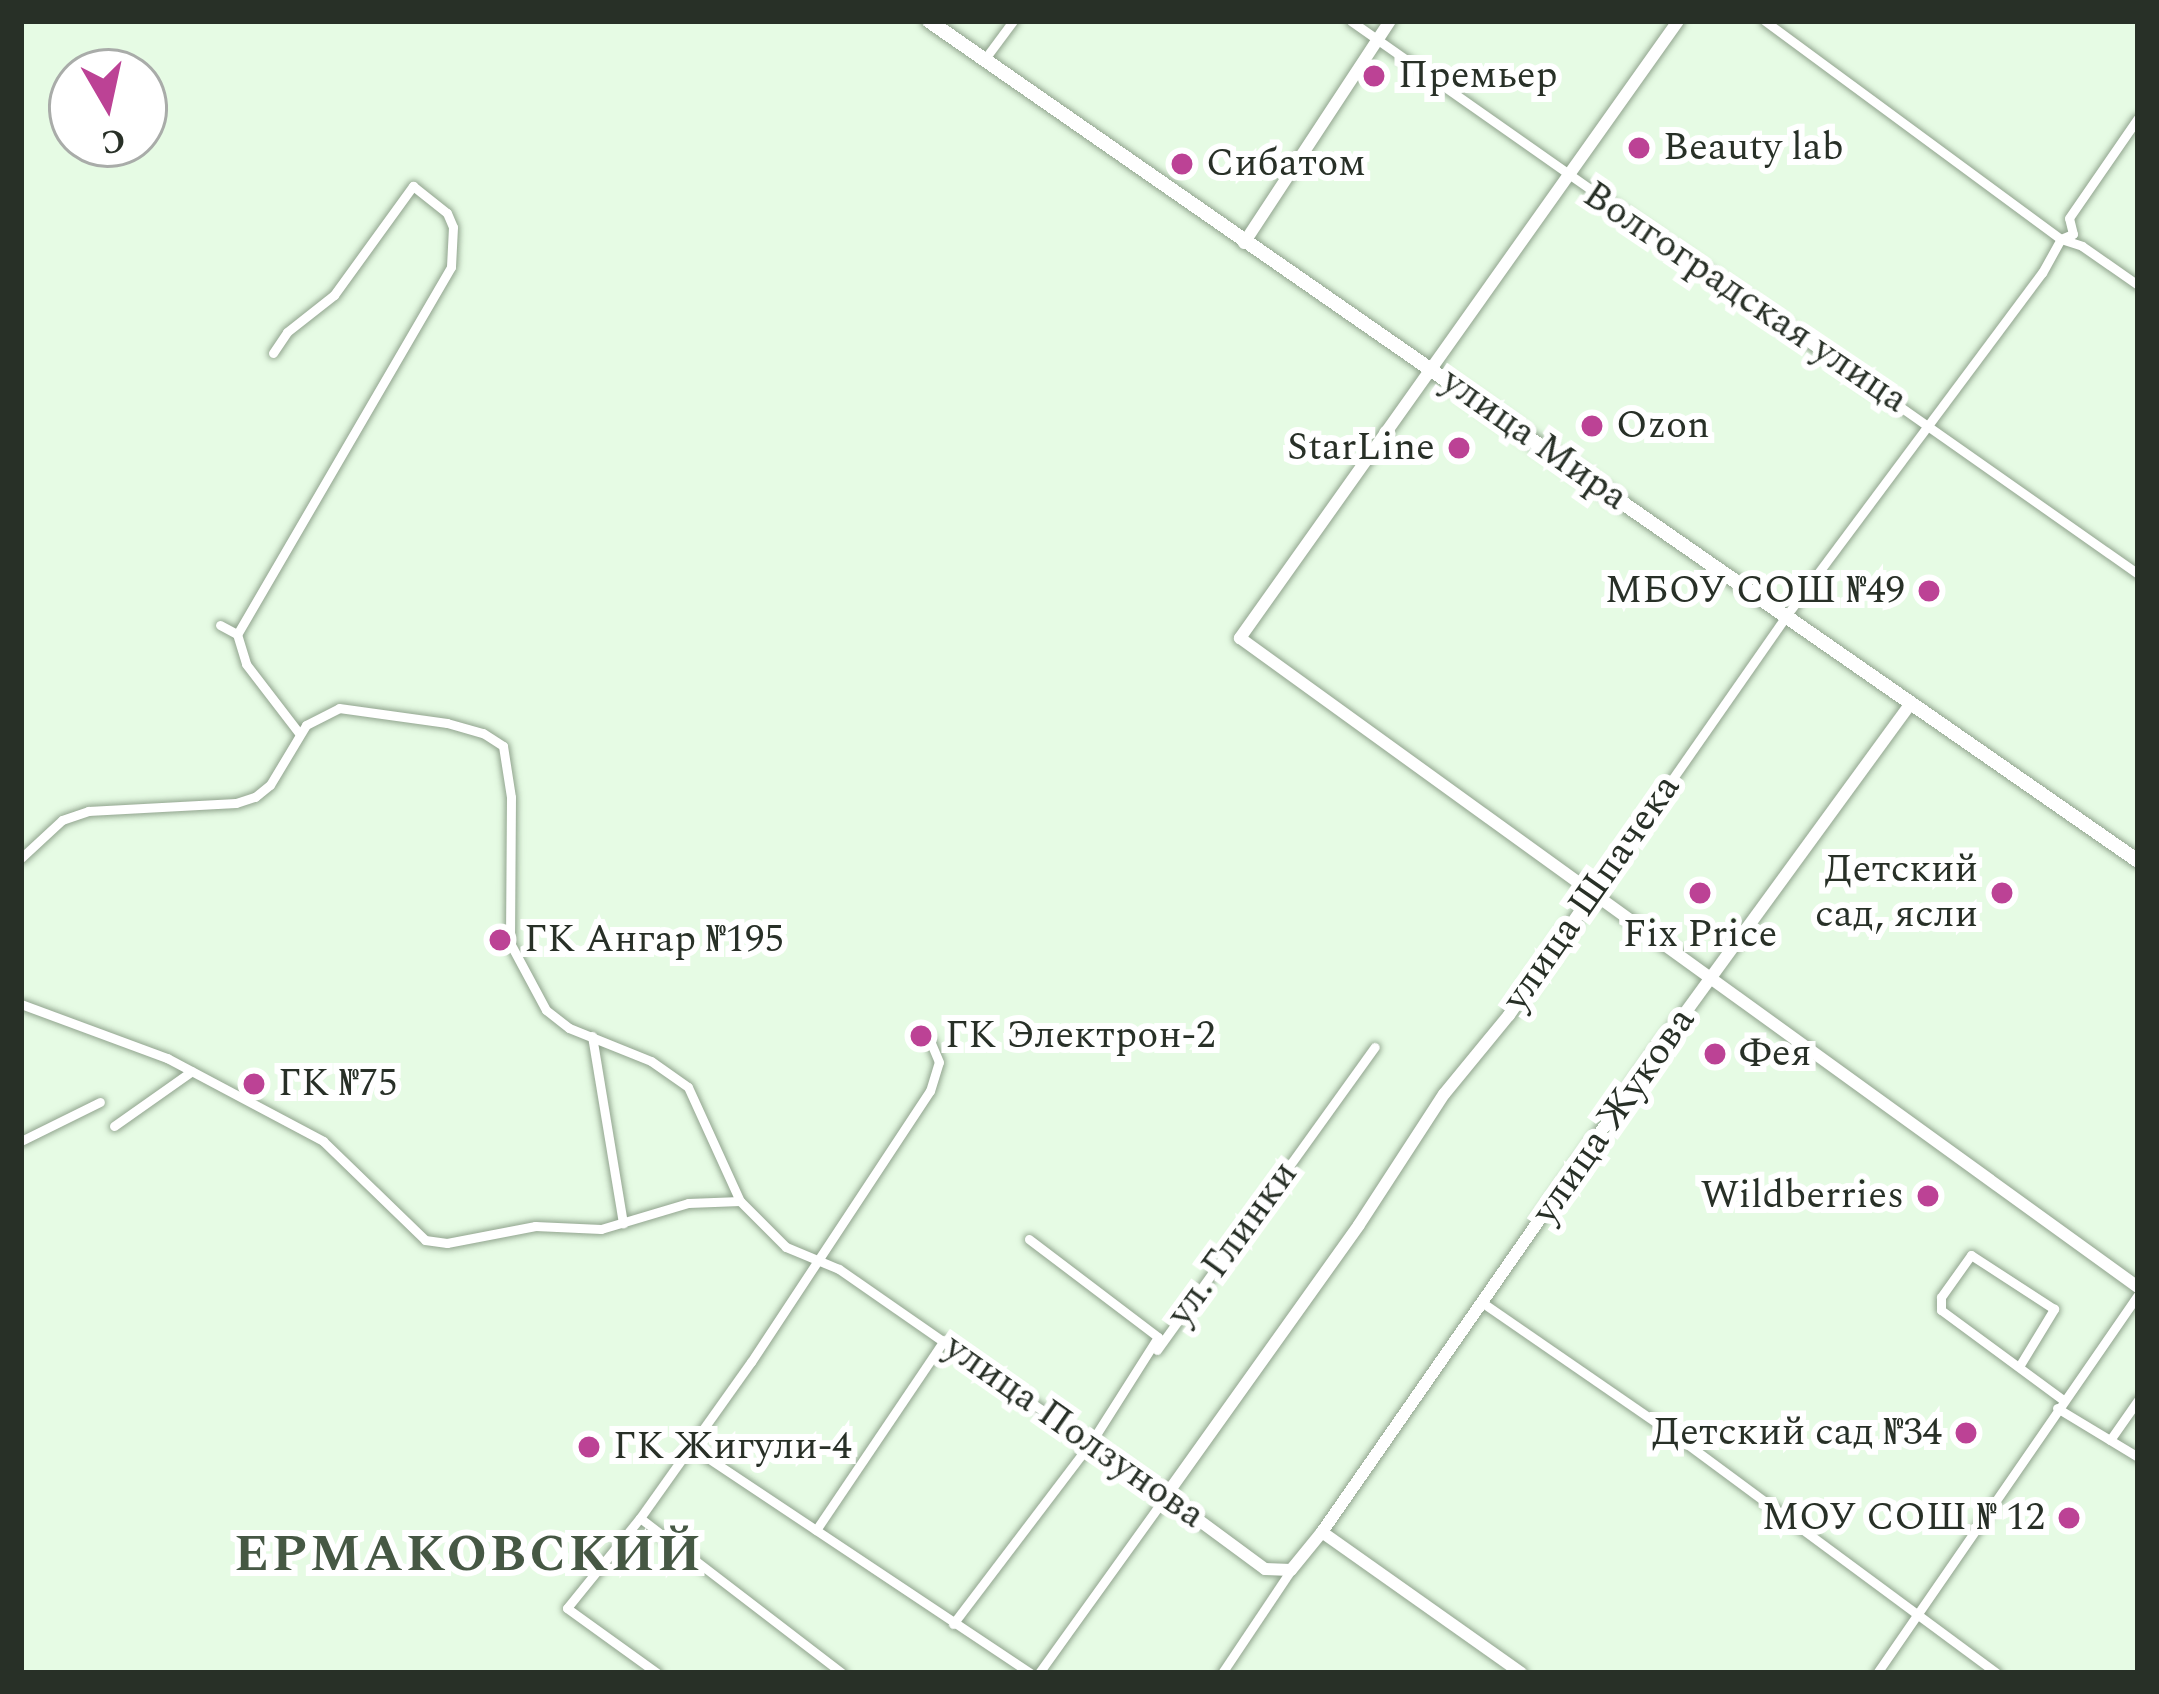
<!DOCTYPE html>
<meta charset="utf-8">
<style>
body{margin:0}
#map{position:relative;width:2159px;height:1694px;overflow:hidden;background:#e6fbe4;font-family:Spectral,serif}
div>[style]{position:absolute}
[style*='--x']{left:calc(var(--x)*1px);top:calc(var(--y)*1px);width:calc(var(--w)*1px);rotate:calc(var(--a)*1deg)}
.roads{filter:drop-shadow(0 0 3px #91a48e) drop-shadow(0 0 3px #91a48e)}
.minor>*{height:9px;margin:-4.5px;padding:0 4.5px;transform-origin:4.5px;border-radius:4.5px;background:#fff}
.tertiary>*{height:12px;margin:-6px;padding:0 6px;transform-origin:6px;border-radius:6px;background:#fff}
.secondary>*{height:14px;margin:-7px;padding:0 7px;transform-origin:7px;border-radius:7px;background:#fff}
.dots>*{width:33px;height:33px;translate:-50% -50%;box-sizing:border-box;border:6px solid #fff;border-radius:50%}
span{translate:-50% -50%;white-space:nowrap;text-align:center;line-height:1.15;-webkit-text-stroke:12px #fff;paint-order:stroke}
.poi-label{font-size:39px;color:#283027}
.left{translate:0 -50%;text-align:left}
.right{translate:-100% -50%;text-align:right}
.street-label{font-size:39px;color:#283027}
.district-label{font-size:51px;color:#465844;font-weight:700;letter-spacing:3px}
.frame{position:absolute;inset:0;border:24px solid #283027;pointer-events:none}
.north{position:absolute;left:48px;top:48px;width:120px;height:120px;box-sizing:border-box;background:#fff;border:3px solid #a9aca9;border-radius:50%;rotate:171deg;font-size:33px;font-weight:700;line-height:48px;text-align:center;color:#283027}
.north::after{content:'';display:block;margin:auto;width:42px;height:54px;background:#bc4295;clip-path:polygon(50% 0,100% 100%,50% 72%,0 100%)}
</style>
<div id="map">
<div class="roads">
<div class="minor">
<i style="--x:1351;--y:21;--w:962;--a:35.09"></i>
<i style="--x:1765;--y:21;--w:368;--a:36.4"></i>
<i style="--x:2061;--y:239;--w:22;--a:18"></i>
<i style="--x:2082;--y:246;--w:68;--a:34.9"></i>
<i style="--x:984;--y:60;--w:49;--a:-53.4"></i>
<i style="--x:273;--y:353;--w:25;--a:-56"></i>
<i style="--x:287;--y:332;--w:60;--a:-38.2"></i>
<i style="--x:334;--y:295;--w:135;--a:-54.1"></i>
<i style="--x:413;--y:186;--w:43;--a:38.5"></i>
<i style="--x:447;--y:213;--w:15;--a:67"></i>
<i style="--x:453;--y:227;--w:40;--a:92.9"></i>
<i style="--x:451;--y:267;--w:425;--a:120.2"></i>
<i style="--x:237;--y:634;--w:31;--a:73"></i>
<i style="--x:246;--y:664;--w:87;--a:52.5"></i>
<i style="--x:220;--y:625;--w:19;--a:28"></i>
<i style="--x:21;--y:858;--w:56;--a:-42.8"></i>
<i style="--x:62;--y:820;--w:28;--a:-19"></i>
<i style="--x:88;--y:811;--w:148;--a:-3.1"></i>
<i style="--x:236;--y:803;--w:20;--a:-18"></i>
<i style="--x:255;--y:797;--w:19;--a:-39"></i>
<i style="--x:270;--y:785;--w:70;--a:-59"></i>
<i style="--x:306;--y:725;--w:37;--a:-27"></i>
<i style="--x:339;--y:708;--w:109;--a:7.9"></i>
<i style="--x:447;--y:723;--w:37;--a:16"></i>
<i style="--x:483;--y:733;--w:24;--a:33"></i>
<i style="--x:503;--y:746;--w:52;--a:81.1"></i>
<i style="--x:511;--y:797;--w:146;--a:90.4"></i>
<i style="--x:510;--y:943;--w:76;--a:61.8"></i>
<i style="--x:546;--y:1010;--w:29;--a:38"></i>
<i style="--x:569;--y:1028;--w:88;--a:21.9"></i>
<i style="--x:651;--y:1061;--w:45;--a:35.1"></i>
<i style="--x:688;--y:1087;--w:125;--a:65.5"></i>
<i style="--x:740;--y:1201;--w:65;--a:45"></i>
<i style="--x:786;--y:1247;--w:57;--a:22.5"></i>
<i style="--x:839;--y:1269;--w:398;--a:34.8"></i>
<i style="--x:1166;--y:1496;--w:218;--a:125.7"></i>
<i style="--x:1595;--y:890;--w:334;--a:-55.1"></i>
<i style="--x:1786;--y:616;--w:428;--a:-53.3"></i>
<i style="--x:2042;--y:273;--w:39;--a:-61"></i>
<i style="--x:2061;--y:239;--w:13;--a:-23"></i>
<i style="--x:2073;--y:234;--w:16;--a:-104"></i>
<i style="--x:2069;--y:218;--w:121;--a:-55.4"></i>
<i style="--x:21;--y:1004;--w:156;--a:20.3"></i>
<i style="--x:167;--y:1058;--w:177;--a:28"></i>
<i style="--x:323;--y:1141;--w:142;--a:44.1"></i>
<i style="--x:425;--y:1240;--w:22;--a:8"></i>
<i style="--x:447;--y:1243;--w:90;--a:-10.9"></i>
<i style="--x:535;--y:1226;--w:66;--a:2.6"></i>
<i style="--x:601;--y:1229;--w:91;--a:-16.6"></i>
<i style="--x:688;--y:1203;--w:52;--a:-2.2"></i>
<i style="--x:592;--y:1036;--w:190;--a:80.6"></i>
<i style="--x:114;--y:1126;--w:95;--a:-35.2"></i>
<i style="--x:21;--y:1141;--w:88;--a:-26.3"></i>
<i style="--x:1483;--y:1303;--w:238;--a:34.6"></i>
<i style="--x:1679;--y:1438;--w:395;--a:36.5"></i>
<i style="--x:1157;--y:1350;--w:373;--a:-54.3"></i>
<i style="--x:2020;--y:1365;--w:66;--a:-58.7"></i>
<i style="--x:2054;--y:1309;--w:99;--a:-147"></i>
<i style="--x:1971;--y:1255;--w:52;--a:125.5"></i>
<i style="--x:1941;--y:1297;--w:13;--a:90"></i>
<i style="--x:1941;--y:1310;--w:152;--a:36.4"></i>
<i style="--x:2057;--y:1408;--w:95;--a:31.2"></i>
<i style="--x:2110;--y:1440;--w:49;--a:-55"></i>
<i style="--x:690;--y:1446;--w:409;--a:33.7"></i>
<i style="--x:640;--y:1518;--w:255;--a:37.5"></i>
<i style="--x:816;--y:1530;--w:229;--a:-56"></i>
<i style="--x:953;--y:1624;--w:230;--a:-52.8"></i>
<i style="--x:1092;--y:1441;--w:123;--a:-57.6"></i>
<i style="--x:1158;--y:1337;--w:162;--a:-142.8"></i>
<i style="--x:657;--y:1673;--w:111;--a:-144.2"></i>
<i style="--x:567;--y:1608;--w:116;--a:-51"></i>
<i style="--x:640;--y:1518;--w:191;--a:-54.6"></i>
<i style="--x:751;--y:1362;--w:325;--a:-56.6"></i>
<i style="--x:930;--y:1091;--w:30;--a:-73"></i>
<i style="--x:939;--y:1062;--w:26;--a:-113"></i>
<i style="--x:1222;--y:1673;--w:124;--a:-56.2"></i>
<i style="--x:1877;--y:1673;--w:459;--a:-55.4"></i>
</div>
<div class="tertiary">
<i style="--x:1678;--y:21;--w:757;--a:125.37"></i>
<i style="--x:1240;--y:638;--w:1108;--a:35.86"></i>
<i style="--x:1244;--y:243;--w:266;--a:-56.7"></i>
<i style="--x:1595;--y:890;--w:152;--a:124.5"></i>
<i style="--x:1509;--y:1015;--w:102;--a:129.4"></i>
<i style="--x:1444;--y:1094;--w:156;--a:123"></i>
<i style="--x:1359;--y:1225;--w:333;--a:125.5"></i>
<i style="--x:1166;--y:1496;--w:123;--a:36.4"></i>
<i style="--x:1265;--y:1569;--w:26;--a:2"></i>
<i style="--x:1291;--y:1570;--w:49;--a:-50.8"></i>
<i style="--x:1322;--y:1532;--w:574;--a:-55.15"></i>
<i style="--x:1650;--y:1061;--w:443;--a:-53.9"></i>
<i style="--x:1322;--y:1532;--w:244;--a:35.3"></i>
</div>
<div class="secondary">
<i style="--x:929;--y:21;--w:1472;--a:34.79"></i>
</div>
</div>
<div class="dots">
<i style="left:1374px;top:76px;background:#bc4295"></i>
<i style="left:1639px;top:148px;background:#bc4295"></i>
<i style="left:1182px;top:164px;background:#bc4295"></i>
<i style="left:1592px;top:426px;background:#bc4295"></i>
<i style="left:1459px;top:448px;background:#bc4295"></i>
<i style="left:1929px;top:591px;background:#bc4295"></i>
<i style="left:1700px;top:893px;background:#bc4295"></i>
<i style="left:2002px;top:893px;background:#bc4295"></i>
<i style="left:500px;top:940px;background:#bc4295"></i>
<i style="left:921px;top:1036px;background:#bc4295"></i>
<i style="left:1715px;top:1054px;background:#bc4295"></i>
<i style="left:254px;top:1084px;background:#bc4295"></i>
<i style="left:1928px;top:1196px;background:#bc4295"></i>
<i style="left:1966px;top:1433px;background:#bc4295"></i>
<i style="left:589px;top:1447px;background:#bc4295"></i>
<i style="left:2069px;top:1518px;background:#bc4295"></i>
</div>
<div class="poi-label">
<span class="left" style="left:1398px;top:76px">Премьер</span>
<span class="left" style="left:1663px;top:148px">Beauty lab</span>
<span class="left" style="left:1206px;top:164px">Сибатом</span>
<span class="left" style="left:1616px;top:426px">Ozon</span>
<span class="right" style="left:1435px;top:448px">StarLine</span>
<span class="right" style="left:1905px;top:591px">МБОУ СОШ №49</span>
<span class="right" style="left:1978px;top:893px">Детский<br>сад, ясли</span>
<span style="left:1700px;top:935px">Fix Price</span>
<span class="left" style="left:524px;top:940px">ГК Ангар №195</span>
<span class="left" style="left:945px;top:1036px">ГК Электрон-2</span>
<span class="left" style="left:1739px;top:1054px">Фея</span>
<span class="left" style="left:278px;top:1084px">ГК №75</span>
<span class="right" style="left:1904px;top:1196px">Wildberries</span>
<span class="right" style="left:1942px;top:1433px">Детский сад №34</span>
<span class="left" style="left:613px;top:1447px">ГК Жигули-4</span>
<span class="right" style="left:2045px;top:1518px">МОУ СОШ № 12</span>
</div>
<div class="street-label">
<span style="left:1745px;top:298px;rotate:34deg">Волгоградская улица</span>
<span style="left:1534px;top:440px;rotate:35deg">улица Мира</span>
<span style="left:1592px;top:893px;rotate:-55deg">улица Шпачека</span>
<span style="left:1614px;top:1116px;rotate:-55deg">улица Жукова</span>
<span style="left:1233px;top:1244px;rotate:-54deg">ул. Глинки</span>
<span style="left:1074px;top:1432px;rotate:35deg">улица Ползунова</span>
</div>
<div class="district-label">
<span style="left:469px;top:1555px">ЕРМАКОВСКИЙ</span>
</div>
<div class="frame"></div>
<div class="north">С</div>
</div>
